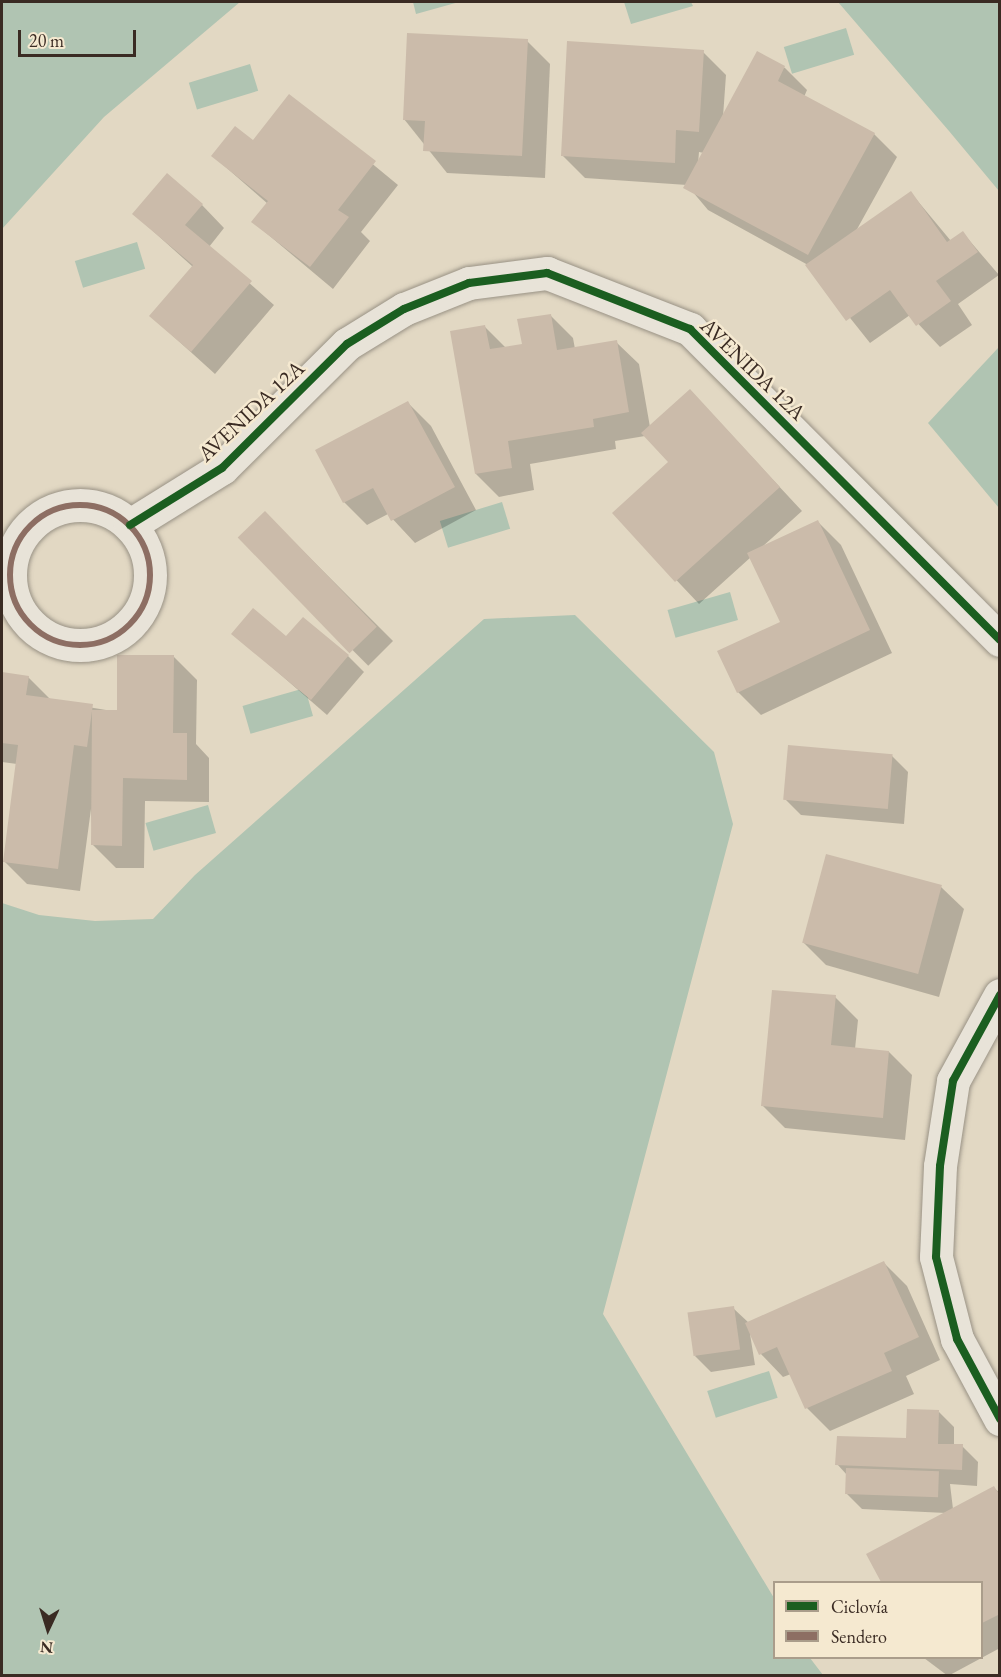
<!DOCTYPE html>
<meta charset="utf-8">
<style>
body{margin:0}
#map{position:relative;width:1001px;height:1677px;overflow:hidden;background:#e2d8c3;font-family:"EB Garamond",serif}
div>[style]{position:absolute}
[style*='--x']{left:calc(var(--x)*1px);top:calc(var(--y)*1px);width:calc(var(--w)*1px);rotate:calc(var(--a)*1deg)}
.water>*{inset:0;background:#b0c4b2;transform-origin:0 0}
.shadow>*{inset:0;background:#0003;transform-origin:0 0}
.building>*{inset:0;background:#cbbbaa;transform-origin:0 0}
.roads{filter:drop-shadow(0 0 2px #999285) drop-shadow(0 0 2px #999285)}
.street>*{height:33px;margin:-16.5px;padding:0 16.5px;transform-origin:16.5px;border-radius:16.5px;background:#e8e3d8}
.street>.ring{margin:-16.5px;padding:0;box-sizing:content-box;background:none;border:33px solid #e8e3d8;border-radius:50%}
.quiet>*{height:6px;margin-top:-3px;transform-origin:0;background:repeating-linear-gradient(90deg,#8d6e63 0 12px,transparent 0 18px)}
.quiet>.ring{margin:-3px;padding:0;box-sizing:content-box;background:none;border:6px solid #8d6e63;border-radius:50%}
.cycleway>*{height:8px;margin:-4px;padding:0 4px;transform-origin:4px;border-radius:4px;background:#1b5e20}
span{translate:-50% -50%;white-space:nowrap;text-align:center;line-height:1.15;-webkit-text-stroke:5px #f5e9d0;paint-order:stroke}
.street-label{font-size:22px;color:#3a2b23}
.frame{position:absolute;inset:0;border:3px solid #3a2b23;pointer-events:none}
.legend{position:absolute;left:773px;top:1581px;width:210px;height:78px;box-sizing:border-box;background:#f5e9d0;border:2px solid #aa9d8b;margin:0;padding:8px 10px;list-style:none;font-size:18px;color:#3a2b23}
.legend li{display:flex;align-items:center;gap:12px;height:30px}
.legend b{width:30px;border:2px solid #aa9d8b}
.north{position:absolute;left:18px;top:1599px;width:60px;height:60px;-webkit-text-stroke:4px #f5e9d0;paint-order:stroke;rotate:184deg;font-size:16px;font-weight:700;line-height:24px;text-align:center;color:#3a2b23}
.north::after{content:'';display:block;margin:auto;width:21px;height:27px;background:#3a2b23;clip-path:polygon(50% 0,100% 100%,50% 72%,0 100%)}
.scale{position:absolute;left:18px;top:30px;width:118px;height:27px;box-sizing:border-box;border:3px solid #3a2b23;border-top:0;padding-left:8px;font-size:18px;line-height:21px;white-space:nowrap;color:#3a2b23;-webkit-text-stroke:4px #f5e9d0;paint-order:stroke}
</style>
<div id="map">
<div class="water">
<i style="clip-path:polygon(2px 2px,240px 2px,104px 117px,2px 229px)"></i>
<i style="clip-path:polygon(413px 2px,459px 2px,416px 14px)"></i>
<i style="clip-path:polygon(624px 2px,691px 2px,693px 6px,631px 24px)"></i>
<i style="clip-path:polygon(838px 2px,999px 2px,999px 191px,949px 131px)"></i>
<i style="left:846px;top:28px;width:28px;height:65px;rotate:73deg"></i>
<i style="left:250px;top:64px;width:28px;height:64px;rotate:73deg"></i>
<i style="left:137px;top:242px;width:28px;height:65px;rotate:73deg"></i>
<i style="clip-path:polygon(999px 347px,999px 508px,928px 423px)"></i>
<i style="left:502px;top:502px;width:28px;height:65px;rotate:73deg"></i>
<i style="left:730px;top:592px;width:29px;height:65px;rotate:74deg"></i>
<i style="clip-path:polygon(575px 615px,714px 752px,733px 824px,603px 1314px,774px 1598px,774px 1658px,810px 1658px,823px 1675px,2px 1675px,2px 903px,39px 915px,95px 921px,153px 919px,195px 875px,484px 619px)"></i>
<i style="left:305px;top:688px;width:29px;height:65px;rotate:74deg"></i>
<i style="left:208px;top:805px;width:29px;height:65px;rotate:74deg"></i>
<i style="left:769px;top:1371px;width:28px;height:65px;rotate:72deg"></i>
</div>
<div class="shadow">
<i style="clip-path:polygon(527px 41px,550px 64px,545px 178px,447px 173px,404px 119px)"></i>
<i style="clip-path:polygon(evenodd,703px 52px,726px 75px,723px 117px,758px 53px,785px 68px,807px 90px,804px 97px,874px 134px,897px 157px,856px 231px,911px 193px,951px 241px,963px 233px,999px 275px,958px 304px,972px 325px,940px 347px,910px 315px,870px 343px,808px 265px,708px 210px,687px 185px,585px 178px,562px 155px,703px 52px,699px 152px,704px 153px,698px 164px,699px 152px)"></i>
<i style="clip-path:polygon(290px 96px,398px 185px,361px 232px,370px 241px,333px 289px,253px 222px,268px 204px,213px 156px,253px 142px)"></i>
<i style="clip-path:polygon(202px 205px,224px 228px,209px 247px,274px 305px,215px 374px,151px 316px,193px 267px,134px 214px)"></i>
<i style="clip-path:polygon(550px 315px,573px 338px,575px 349px,616px 342px,639px 364px,650px 427px,712px 414px,802px 511px,762px 547px,818px 522px,841px 545px,892px 653px,761px 715px,738px 692px,782px 623px,751px 557px,699px 604px,614px 514px,670px 463px,645px 436px,615px 441px,616px 449px,530px 464px,534px 490px,499px 497px,476px 474px,485px 327px,506px 348px,523px 345px)"></i>
<i style="clip-path:polygon(408px 403px,431px 426px,476px 510px,415px 543px,388px 514px,367px 525px,344px 502px)"></i>
<i style="left:265px;top:513px;width:181px;height:35px;rotate:45deg"></i>
<i style="clip-path:polygon(234px 634px,286px 638px,348px 656px,364px 672px,327px 715px)"></i>
<i style="clip-path:polygon(174px 657px,197px 680px,196px 744px,209px 758px,209px 802px,145px 801px,144px 868px,116px 868px,93px 845px,91px 809px,80px 891px,27px 884px,4px 861px,17px 764px,2px 762px,2px 674px,28px 677px,52px 701px,118px 712px)"></i>
<i style="clip-path:polygon(892px 756px,908px 772px,904px 824px,801px 815px,785px 799px)"></i>
<i style="clip-path:polygon(941px 887px,964px 909px,939px 997px,826px 965px,803px 942px)"></i>
<i style="clip-path:polygon(835px 997px,858px 1020px,855px 1049px,889px 1052px,912px 1075px,905px 1140px,785px 1128px,762px 1105px)"></i>
<i style="clip-path:polygon(884px 1263px,907px 1286px,940px 1360px,906px 1376px,914px 1394px,830px 1431px,807px 1408px,791px 1374px,783px 1377px,761px 1354px,750px 1334px,755px 1365px,711px 1372px,695px 1356px,733px 1308px,749px 1323px)"></i>
<i style="clip-path:polygon(939px 1412px,954px 1427px,954px 1446px,962px 1446px,978px 1462px,977px 1486px,950px 1484px,953px 1509px,994px 1488px,1000px 1493px,1000px 1648px,948px 1676px,924px 1658px,982px 1658px,982px 1582px,883px 1582px,868px 1555px,946px 1513px,862px 1509px,846px 1493px,847px 1475px,837px 1464px,907px 1440px)"></i>
</div>
<div class="building">
<i style="clip-path:polygon(407px 33px,528px 39px,522px 156px,423px 151px,425px 121px,403px 120px)"></i>
<i style="clip-path:polygon(567px 41px,704px 50px,699px 132px,676px 130px,675px 163px,561px 156px)"></i>
<i style="clip-path:polygon(757px 51px,785px 66px,778px 81px,875px 133px,808px 255px,683px 188px)"></i>
<i style="clip-path:polygon(289px 94px,376px 161px,338px 210px,349px 217px,310px 267px,251px 222px,268px 201px,211px 156px,235px 126px,253px 140px)"></i>
<i style="clip-path:polygon(167px 173px,203px 204px,185px 225px,252px 281px,191px 352px,149px 316px,193px 265px,132px 214px)"></i>
<i style="clip-path:polygon(911px 191px,947px 242px,963px 231px,978px 252px,936px 281px,951px 301px,916px 326px,890px 290px,846px 321px,805px 265px)"></i>
<i style="clip-path:polygon(551px 314px,557px 350px,617px 340px,629px 412px,593px 419px,594px 427px,508px 441px,512px 468px,475px 474px,450px 331px,485px 325px,490px 349px,522px 344px,517px 319px)"></i>
<i style="clip-path:polygon(690px 389px,780px 487px,675px 582px,612px 513px,668px 462px,641px 433px)"></i>
<i style="clip-path:polygon(408px 401px,455px 487px,391px 521px,373px 488px,343px 503px,315px 450px)"></i>
<i style="left:265px;top:511px;width:161px;height:38px;rotate:46deg"></i>
<i style="clip-path:polygon(818px 520px,870px 630px,737px 693px,717px 651px,780px 622px,747px 553px)"></i>
<i style="clip-path:polygon(253px 608px,286px 636px,303px 617px,349px 655px,311px 700px,231px 634px)"></i>
<i style="clip-path:polygon(117px 655px,174px 655px,173px 733px,187px 733px,187px 780px,123px 778px,122px 846px,91px 845px,92px 710px,117px 710px)"></i>
<i style="clip-path:polygon(2px 672px,29px 676px,26px 695px,93px 704px,87px 747px,74px 745px,58px 869px,3px 862px,18px 745px,2px 743px)"></i>
<i style="left:788px;top:745px;width:105px;height:55px;rotate:5deg"></i>
<i style="left:826px;top:854px;width:120px;height:92px;rotate:15deg"></i>
<i style="clip-path:polygon(772px 990px,836px 995px,831px 1045px,889px 1051px,883px 1118px,761px 1106px)"></i>
<i style="clip-path:polygon(884px 1261px,919px 1337px,884px 1353px,892px 1371px,805px 1409px,777px 1347px,759px 1355px,745px 1323px)"></i>
<i style="left:734px;top:1306px;width:44px;height:47px;rotate:82deg"></i>
<i style="clip-path:polygon(907px 1409px,939px 1410px,938px 1444px,963px 1444px,962px 1470px,835px 1465px,837px 1436px,906px 1438px)"></i>
<i style="left:846px;top:1468px;width:93px;height:26px;rotate:2deg"></i>
<i style="clip-path:polygon(994px 1486px,1000px 1496px,1000px 1614px,982px 1623px,982px 1582px,881px 1582px,866px 1554px)"></i>
</div>
<div class="roads">
<div class="street">
<i class="ring" style="left:10px;top:505px;width:107px;height:107px"></i>
<i style="--x:130;--y:525;--w:108;--a:-31.8"></i>
<i style="--x:222;--y:468;--w:176;--a:-44.8"></i>
<i style="--x:347;--y:344;--w:67;--a:-31.6"></i>
<i style="--x:404;--y:309;--w:70;--a:-21.8"></i>
<i style="--x:469;--y:283;--w:79;--a:-7.3"></i>
<i style="--x:547;--y:273;--w:154;--a:21.4"></i>
<i style="--x:690;--y:329;--w:439;--a:45.1"></i>
<i style="--x:1000;--y:995;--w:98;--a:118.7"></i>
<i style="--x:953;--y:1081;--w:86;--a:98.7"></i>
<i style="--x:940;--y:1166;--w:91;--a:92.5"></i>
<i style="--x:936;--y:1257;--w:85;--a:75.6"></i>
<i style="--x:957;--y:1339;--w:91;--a:61.7"></i>
</div>
</div>
<div class="quiet">
<i class="ring" style="left:10px;top:505px;width:134px;height:134px"></i>
</div>
<div class="cycleway">
<i style="--x:130;--y:525;--w:108;--a:-31.8"></i>
<i style="--x:222;--y:468;--w:176;--a:-44.8"></i>
<i style="--x:347;--y:344;--w:67;--a:-31.6"></i>
<i style="--x:404;--y:309;--w:70;--a:-21.8"></i>
<i style="--x:469;--y:283;--w:79;--a:-7.3"></i>
<i style="--x:547;--y:273;--w:154;--a:21.4"></i>
<i style="--x:690;--y:329;--w:439;--a:45.1"></i>
<i style="--x:1000;--y:995;--w:98;--a:118.7"></i>
<i style="--x:953;--y:1081;--w:86;--a:98.7"></i>
<i style="--x:940;--y:1166;--w:91;--a:92.5"></i>
<i style="--x:936;--y:1257;--w:85;--a:75.6"></i>
<i style="--x:957;--y:1339;--w:91;--a:61.7"></i>
</div>
<div class="street-label">
<span style="left:753px;top:369px;rotate:44deg">AVENIDA 12A</span>
<span style="left:251px;top:411px;rotate:-43deg">AVENIDA 12A</span>
</div>
<div class="frame"></div>
<ul class="legend">
<li><b style="height:8px;background:#1b5e20"></b>Ciclovía</li>
<li><b style="height:8px;background:#8d6e63"></b>Sendero</li>
</ul>
<div class="north">N</div>
<div class="scale">20 m</div>
</div>
